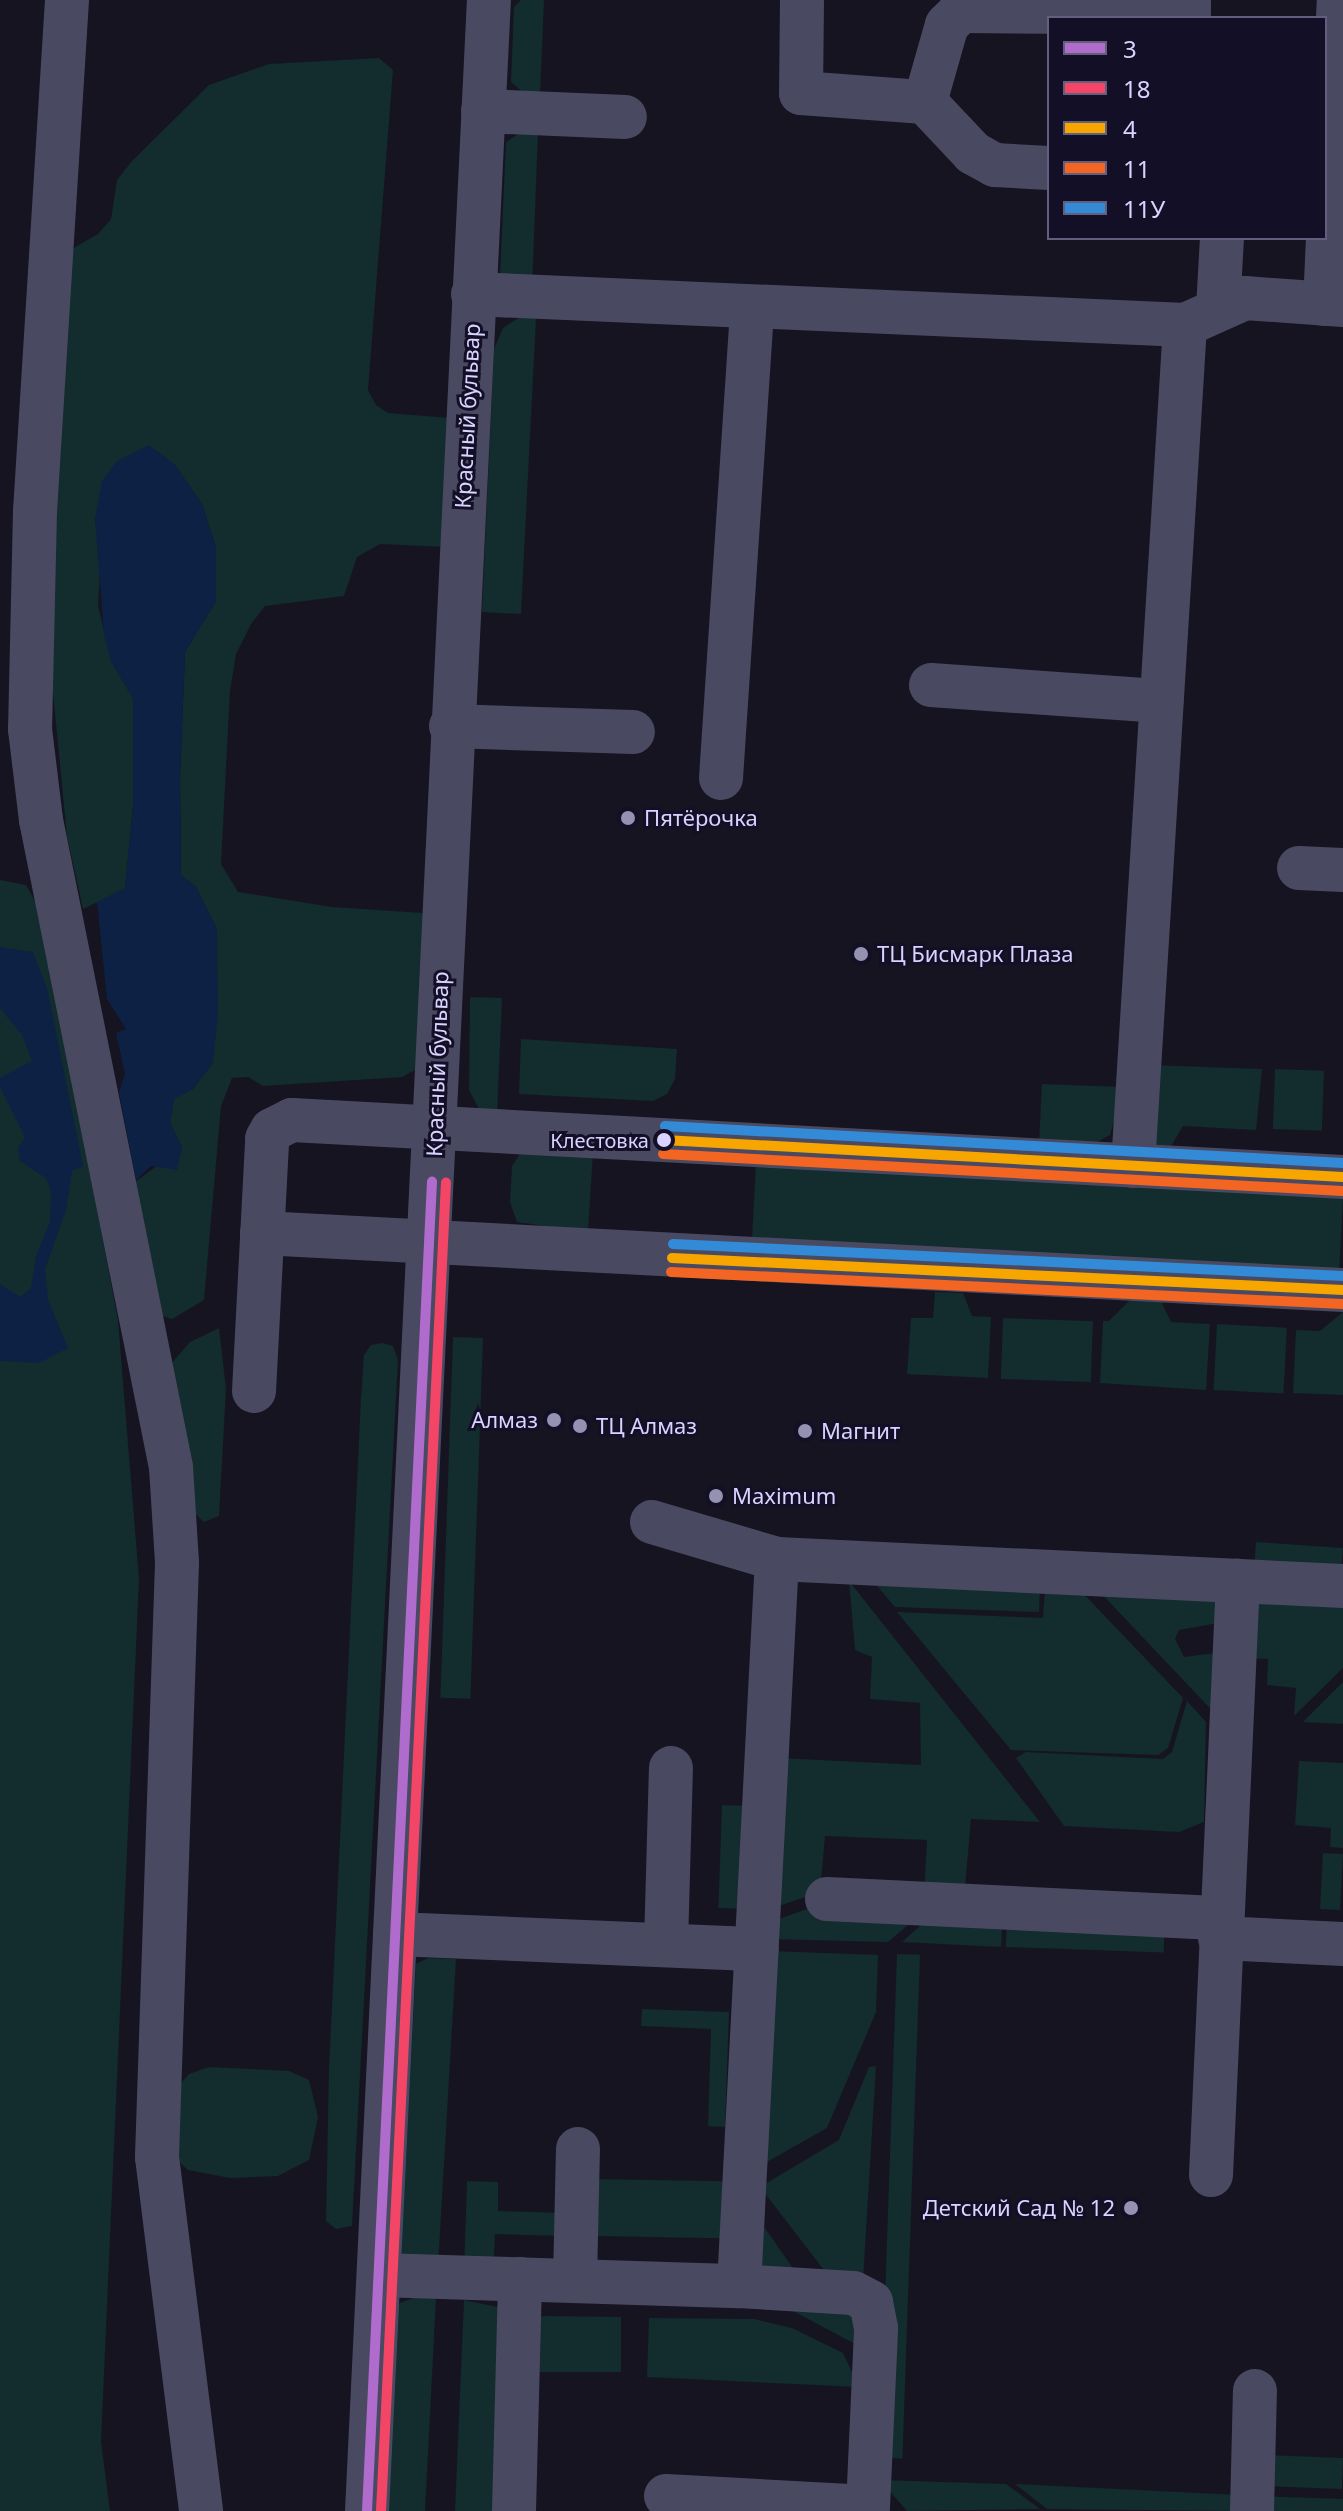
<!DOCTYPE html>
<meta charset="utf-8">
<style>
body{margin:0}
#map{position:relative;width:1343px;height:2511px;overflow:hidden;background:#161421;font-family:"Noto Sans",sans-serif}
div>[style]{position:absolute}
[style*='--x']{left:calc(var(--x)*1px);top:calc(var(--y)*1px);width:calc(var(--w)*1px);rotate:calc(var(--a)*1deg)}
.green>*{inset:0;background:#132c2d;transform-origin:0 0}
.water>*{inset:0;background:#0d2144}
.minor>*{height:44px;margin:-22px;padding:0 22px;transform-origin:22px;border-radius:22px;background:#4a4962}
.bus-1>*{height:10px;margin:-5px;padding:0 5px;transform-origin:5px;border-radius:5px;background:#b06ccc}
.bus-2>*{height:10px;margin:-5px;padding:0 5px;transform-origin:5px;border-radius:5px;background:#f34667}
.bus-3>*{height:10px;margin:-5px;padding:0 5px;transform-origin:5px;border-radius:5px;background:#f7a600}
.bus-4>*{height:10px;margin:-5px;padding:0 5px;transform-origin:5px;border-radius:5px;background:#f26522}
.bus-5>*{height:10px;margin:-5px;padding:0 5px;transform-origin:5px;border-radius:5px;background:#338bd7}
.dots>*{width:22px;height:22px;translate:-50% -50%;box-sizing:border-box;border:4px solid #130f26;border-radius:50%}
span{translate:-50% -50%;white-space:nowrap;text-align:center;line-height:1.15;-webkit-text-stroke:6px #130f26;paint-order:stroke}
.bus-label{font-size:20px;color:#d9d4ff}
.right{translate:-100% -50%;text-align:right}
.street-label{font-size:22px;color:#d9d4ff}
.poi-label{font-size:22px;color:#d9d4ff}
.left{translate:0 -50%;text-align:left}
.legend{position:absolute;left:1047px;top:16px;width:280px;height:224px;box-sizing:border-box;background:#130f26;border:2px solid #625e7d;margin:0;padding:10px 14px;list-style:none;font-size:24px;color:#d9d4ff}
.legend li{display:flex;align-items:center;gap:16px;height:40px}
.legend b{width:40px;border:2px solid #625e7d}
</style>
<div id="map">
<div class="green">
<i style="clip-path:polygon(521px 0,544px 0,540px 94px,524px 93px,511px 82px,514px 7px)"></i>
<i style="clip-path:polygon(379px 58px,393px 70px,368px 390px,376px 405px,388px 413px,451px 418px,445px 547px,380px 544px,357px 557px,344px 596px,265px 606px,251px 624px,236px 654px,230px 691px,221px 864px,238px 892px,332px 907px,422px 913px,427px 918px,415px 1070px,402px 1077px,263px 1086px,248px 1077px,232px 1078px,221px 1106px,204px 1300px,172px 1319px,159px 1315px,131px 1185px,182px 1147px,170px 1123px,174px 1098px,193px 1089px,213px 1062px,217px 929px,196px 887px,181px 875px,180px 777px,185px 652px,216px 601px,216px 548px,202px 504px,174px 464px,95px 518px,101px 556px,98px 605px,111px 661px,133px 698px,133px 806px,125px 889px,83px 909px,67px 836px,50px 662px,55px 474px,72px 249px,98px 234px,111px 219px,117px 180px,132px 161px,209px 85px,269px 64px)"></i>
<i style="clip-path:polygon(521px 132px,538px 132px,532px 289px,500px 277px,506px 142px)"></i>
<i style="clip-path:polygon(536px 317px,521px 614px,482px 612px,494px 349px,503px 328px,518px 318px)"></i>
<i style="clip-path:polygon(0 880px,26px 885px,40px 910px,118px 1320px,139px 1579px,101px 2442px,110px 2511px,0 2511px)"></i>
<i style="clip-path:polygon(470px 997px,502px 998px,497px 1115px,479px 1109px,469px 1090px)"></i>
<i style="clip-path:polygon(521px 1039px,677px 1049px,675px 1079px,667px 1094px,653px 1101px,519px 1094px)"></i>
<i style="clip-path:polygon(1149px 1065px,1262px 1069px,1256px 1130px,1183px 1126px,1170px 1148px,1151px 1144px)"></i>
<i style="left:1275px;top:1069px;width:49px;height:60px;rotate:2deg"></i>
<i style="clip-path:polygon(1042px 1084px,1123px 1087px,1110px 1135px,1090px 1146px,1039px 1144px)"></i>
<i style="clip-path:polygon(593px 1152px,588px 1232px,517px 1222px,510px 1202px,512px 1166px,520px 1154px)"></i>
<i style="left:756px;top:1163px;width:588px;height:80px;rotate:3deg"></i>
<i style="clip-path:polygon(935px 1292px,963px 1293px,972px 1316px,991px 1317px,988px 1378px,907px 1374px,911px 1318px,933px 1318px)"></i>
<i style="clip-path:polygon(1131px 1299px,1161px 1301px,1171px 1322px,1210px 1324px,1206px 1390px,1100px 1383px,1103px 1321px,1109px 1321px)"></i>
<i style="clip-path:polygon(1343px 1312px,1343px 1395px,1293px 1393px,1296px 1330px,1320px 1331px)"></i>
<i style="left:1003px;top:1318px;width:90px;height:61px;rotate:2deg"></i>
<i style="left:1217px;top:1324px;width:70px;height:66px;rotate:3deg"></i>
<i style="clip-path:polygon(219px 1328px,226px 1389px,219px 1516px,204px 1522px,191px 1510px,170px 1365px,190px 1342px)"></i>
<i style="left:453px;top:1337px;width:30px;height:361px;rotate:2deg"></i>
<i style="clip-path:polygon(382px 1343px,393px 1346px,398px 1360px,352px 2226px,336px 2229px,326px 2221px,329px 2069px,361px 1398px,364px 1355px,371px 1345px)"></i>
<i style="left:1256px;top:1542px;width:87px;height:30px;rotate:4deg"></i>
<i style="clip-path:polygon(849px 1581px,1040px 1822px,971px 1819px,964px 1898px,924px 1896px,927px 1840px,825px 1836px,820px 1892px,770px 1909px,779px 1758px,921px 1765px,920px 1703px,870px 1699px,872px 1657px,855px 1650px)"></i>
<i style="clip-path:polygon(873px 1581px,1040px 1589px,1039px 1612px,895px 1607px)"></i>
<i style="clip-path:polygon(1045px 1589px,1080px 1590px,1183px 1698px,1168px 1748px,1158px 1755px,1011px 1750px,897px 1612px,1043px 1618px)"></i>
<i style="clip-path:polygon(1099px 1591px,1220px 1597px,1218px 1623px,1179px 1630px,1175px 1639px,1184px 1657px,1223px 1652px,1222px 1721px)"></i>
<i style="clip-path:polygon(1343px 1603px,1343px 1668px,1294px 1716px,1296px 1688px,1267px 1685px,1268px 1659px,1240px 1658px,1248px 1604px)"></i>
<i style="clip-path:polygon(1343px 1682px,1343px 1724px,1303px 1722px)"></i>
<i style="clip-path:polygon(1187px 1701px,1206px 1722px,1204px 1822px,1179px 1832px,1064px 1826px,1016px 1758px,1026px 1752px,1163px 1759px,1172px 1752px)"></i>
<i style="clip-path:polygon(1299px 1761px,1343px 1763px,1343px 1848px,1330px 1847px,1331px 1828px,1295px 1825px)"></i>
<i style="left:722px;top:1805px;width:23px;height:103px;rotate:2deg"></i>
<i style="left:1323px;top:1853px;width:20px;height:56px;rotate:3deg"></i>
<i style="clip-path:polygon(827px 1902px,929px 1907px,888px 1942px,769px 1939px,770px 1922px)"></i>
<i style="clip-path:polygon(940px 1908px,1003px 1912px,1001px 1947px,902px 1942px)"></i>
<i style="left:1007px;top:1913px;width:158px;height:34px;rotate:2deg"></i>
<i style="clip-path:polygon(770px 1951px,878px 1955px,876px 2012px,827px 2128px,758px 2167px)"></i>
<i style="left:897px;top:1954px;width:23px;height:504px;rotate:2deg"></i>
<i style="clip-path:polygon(428px 1958px,456px 1959px,438px 2266px,401px 2254px,416px 1964px)"></i>
<i style="clip-path:polygon(642px 2009px,729px 2012px,725px 2127px,708px 2126px,711px 2029px,641px 2026px)"></i>
<i style="clip-path:polygon(876px 2066px,863px 2281px,830px 2278px,760px 2187px,839px 2140px,869px 2067px)"></i>
<i style="clip-path:polygon(209px 2067px,289px 2071px,309px 2080px,318px 2117px,309px 2160px,278px 2176px,230px 2178px,188px 2170px,178px 2161px,179px 2085px,189px 2074px)"></i>
<i style="left:594px;top:2179px;width:129px;height:57px;rotate:1deg"></i>
<i style="clip-path:polygon(467px 2181px,498px 2182px,498px 2211px,563px 2213px,562px 2236px,495px 2234px,493px 2272px,464px 2270px)"></i>
<i style="clip-path:polygon(756px 2215px,799px 2277px,754px 2274px)"></i>
<i style="clip-path:polygon(759px 2293px,852px 2299px,857px 2345px)"></i>
<i style="clip-path:polygon(416px 2297px,436px 2298px,425px 2511px,383px 2511px,392px 2319px,400px 2303px)"></i>
<i style="clip-path:polygon(464px 2300px,502px 2308px,503px 2511px,455px 2511px)"></i>
<i style="clip-path:polygon(544px 2316px,621px 2317px,621px 2372px,526px 2372px,532px 2319px)"></i>
<i style="clip-path:polygon(649px 2318px,754px 2319px,792px 2328px,843px 2353px,859px 2387px,647px 2377px)"></i>
<i style="left:1260px;top:2455px;width:83px;height:31px;rotate:2deg"></i>
<i style="clip-path:polygon(880px 2480px,1006px 2484px,1040px 2509px,907px 2511px)"></i>
<i style="clip-path:polygon(1015px 2484px,1240px 2495px,1239px 2511px,1047px 2509px)"></i>
<i style="clip-path:polygon(1257px 2496px,1343px 2499px,1343px 2511px,1257px 2511px)"></i>
</div>
<div class="water">
<i style="clip-path:polygon(149px 445px,174px 464px,202px 504px,216px 548px,216px 601px,185px 652px,180px 777px,181px 875px,196px 887px,217px 929px,218px 1013px,213px 1062px,193px 1089px,174px 1099px,170px 1123px,182px 1147px,177px 1170px,151px 1166px,136px 1180px,119px 1092px,125px 1074px,116px 1033px,126px 1029px,107px 999px,97px 902px,125px 888px,133px 806px,133px 698px,111px 661px,104px 635px,95px 518px,102px 481px,117px 461px)"></i>
<i style="clip-path:polygon(0 947px,33px 952px,47px 988px,83px 1166px,72px 1171px,66px 1210px,45px 1269px,48px 1300px,68px 1348px,39px 1363px,0 1361px,0 1284px,20px 1297px,31px 1288px,36px 1256px,50px 1222px,51px 1191px,46px 1178px,20px 1161px,18px 1148px,25px 1137px,0 1087px,0 1078px,32px 1061px,22px 1035px,0 1008px)"></i>
</div>
<div class="minor">
<i style="--x:67;--y:0;--w:512;--a:93.58"></i>
<i style="--x:35;--y:511;--w:218;--a:91.3"></i>
<i style="--x:30;--y:729;--w:92;--a:83.1"></i>
<i style="--x:41;--y:820;--w:660;--a:78.64"></i>
<i style="--x:171;--y:1467;--w:96;--a:86.4"></i>
<i style="--x:177;--y:1563;--w:594;--a:91.93"></i>
<i style="--x:157;--y:2157;--w:357;--a:82.9"></i>
<i style="--x:802;--y:0;--w:93;--a:90.6"></i>
<i style="--x:801;--y:93;--w:124;--a:4.2"></i>
<i style="--x:925;--y:102;--w:80;--a:-74.1"></i>
<i style="--x:947;--y:25;--w:20;--a:-45"></i>
<i style="--x:961;--y:11;--w:228;--a:0.5"></i>
<i style="--x:1189;--y:13;--w:13;--a:-90"></i>
<i style="--x:925;--y:102;--w:70;--a:46.7"></i>
<i style="--x:973;--y:153;--w:25;--a:29"></i>
<i style="--x:995;--y:165;--w:54;--a:3.2"></i>
<i style="--x:483;--y:111;--w:142;--a:2.4"></i>
<i style="--x:473;--y:294;--w:713;--a:2.49"></i>
<i style="--x:1185;--y:325;--w:66;--a:-24.2"></i>
<i style="--x:1245;--y:298;--w:98;--a:4.1"></i>
<i style="--x:1325;--y:304;--w:304;--a:-87.4"></i>
<i style="--x:1218;--y:309;--w:71;--a:-86.8"></i>
<i style="--x:931;--y:685;--w:231;--a:4"></i>
<i style="--x:451;--y:726;--w:182;--a:1.9"></i>
<i style="--x:721;--y:778;--w:471;--a:-86.2"></i>
<i style="--x:1299;--y:868;--w:44;--a:2.6"></i>
<i style="--x:1133;--y:1166;--w:843;--a:-86.46"></i>
<i style="--x:262;--y:1233;--w:1083;--a:3.02"></i>
<i style="--x:254;--y:1391;--w:252;--a:-87"></i>
<i style="--x:267;--y:1139;--w:10;--a:-61"></i>
<i style="--x:272;--y:1130;--w:22;--a:-27"></i>
<i style="--x:292;--y:1120;--w:1053;--a:3.1"></i>
<i style="--x:652;--y:1522;--w:130;--a:16.5"></i>
<i style="--x:777;--y:1559;--w:567;--a:2.73"></i>
<i style="--x:827;--y:1899;--w:394;--a:2.8"></i>
<i style="--x:395;--y:1934;--w:362;--a:2.4"></i>
<i style="--x:1220;--y:1938;--w:123;--a:2.8"></i>
<i style="--x:666;--y:1945;--w:177;--a:-88.4"></i>
<i style="--x:1211;--y:2175;--w:595;--a:-87.4"></i>
<i style="--x:379;--y:2275;--w:360;--a:1.8"></i>
<i style="--x:739;--y:2286;--w:728;--a:-87.01"></i>
<i style="--x:575;--y:2280;--w:131;--a:-88.7"></i>
<i style="--x:666;--y:2496;--w:202;--a:3.1"></i>
<i style="--x:868;--y:2507;--w:179;--a:-87.4"></i>
<i style="--x:876;--y:2328;--w:26;--a:-101"></i>
<i style="--x:871;--y:2302;--w:20;--a:-153"></i>
<i style="--x:853;--y:2293;--w:114;--a:-176.5"></i>
<i style="--x:367;--y:2511;--w:2514;--a:-87.22"></i>
<i style="--x:514;--y:2511;--w:232;--a:-88.5"></i>
<i style="--x:1252;--y:2511;--w:120;--a:-88.6"></i>
</div>
<div class="bus-1">
<i style="--x:367;--y:2511;--w:1331;--a:-87.2"></i>
</div>
<div class="bus-2">
<i style="--x:381;--y:2511;--w:1330;--a:-87.2"></i>
</div>
<div class="bus-3">
<i style="--x:664;--y:1140;--w:680;--a:3.12"></i>
<i style="--x:672;--y:1258;--w:672;--a:2.73"></i>
</div>
<div class="bus-4">
<i style="--x:663;--y:1154;--w:680;--a:3.12"></i>
<i style="--x:671;--y:1272;--w:672;--a:2.73"></i>
</div>
<div class="bus-5">
<i style="--x:665;--y:1126;--w:679;--a:3.12"></i>
<i style="--x:673;--y:1244;--w:671;--a:2.73"></i>
</div>
<div class="dots">
<i style="left:628px;top:818px;background:#9591b1"></i>
<i style="left:861px;top:954px;background:#9591b1"></i>
<i style="left:664px;top:1140px;background:#d9d4ff"></i>
<i style="left:554px;top:1420px;background:#9591b1"></i>
<i style="left:580px;top:1426px;background:#9591b1"></i>
<i style="left:805px;top:1431px;background:#9591b1"></i>
<i style="left:716px;top:1496px;background:#9591b1"></i>
<i style="left:1131px;top:2208px;background:#9591b1"></i>
</div>
<div class="bus-label">
<span class="right" style="left:649px;top:1140px">Клестовка</span>
</div>
<div class="street-label">
<span style="left:467px;top:416px;rotate:-87deg">Красный бульвар</span>
<span style="left:437px;top:1064px;rotate:-88deg">Красный бульвар</span>
</div>
<div class="poi-label">
<span class="left" style="left:644px;top:818px">Пятёрочка</span>
<span class="left" style="left:877px;top:954px">ТЦ Бисмарк Плаза</span>
<span class="right" style="left:538px;top:1420px">Алмаз</span>
<span class="left" style="left:596px;top:1426px">ТЦ Алмаз</span>
<span class="left" style="left:821px;top:1431px">Магнит</span>
<span class="left" style="left:732px;top:1496px">Maximum</span>
<span class="right" style="left:1115px;top:2208px">Детский Сад № 12</span>
</div>
<ul class="legend">
<li><b style="height:10px;background:#b06ccc"></b>3</li>
<li><b style="height:10px;background:#f34667"></b>18</li>
<li><b style="height:10px;background:#f7a600"></b>4</li>
<li><b style="height:10px;background:#f26522"></b>11</li>
<li><b style="height:10px;background:#338bd7"></b>11У</li>
</ul>
</div>
